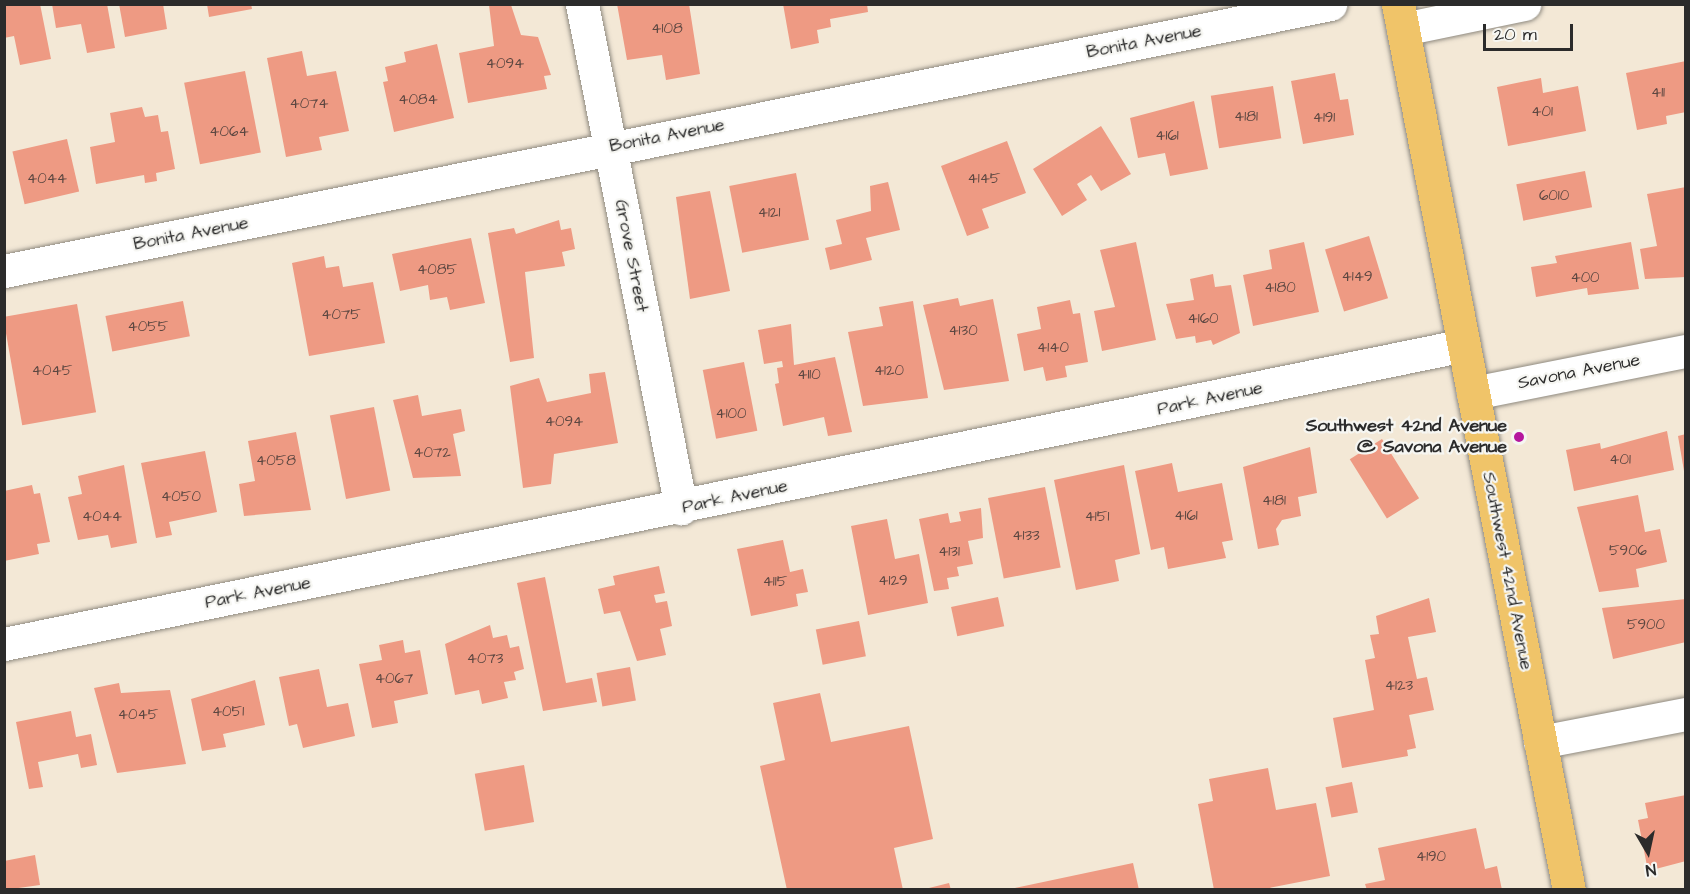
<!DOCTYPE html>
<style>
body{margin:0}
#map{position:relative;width:1690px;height:894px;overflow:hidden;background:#f3e8d6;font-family:"Architects Daughter",sans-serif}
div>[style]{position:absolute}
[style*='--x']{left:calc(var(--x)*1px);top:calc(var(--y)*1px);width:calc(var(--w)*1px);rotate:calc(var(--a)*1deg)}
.building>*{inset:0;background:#ee9a83;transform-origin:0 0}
.roads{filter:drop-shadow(0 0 2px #8f8a80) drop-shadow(0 0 2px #8f8a80)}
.minor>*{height:33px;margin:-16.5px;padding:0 16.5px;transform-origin:16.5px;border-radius:16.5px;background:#fff}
.major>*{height:33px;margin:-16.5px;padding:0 16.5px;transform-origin:16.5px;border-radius:16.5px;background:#f0c469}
.dots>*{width:16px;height:16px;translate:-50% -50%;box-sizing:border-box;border:3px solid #f6f6f2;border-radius:50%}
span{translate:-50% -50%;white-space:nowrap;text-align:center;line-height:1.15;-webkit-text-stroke:4.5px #f6f6f2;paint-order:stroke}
.number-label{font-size:15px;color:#5c4741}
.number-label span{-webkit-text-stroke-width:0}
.street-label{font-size:18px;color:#2b2b2b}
.poi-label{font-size:18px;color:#2b2b2b;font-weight:700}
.right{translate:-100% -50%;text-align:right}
.frame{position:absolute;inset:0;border:6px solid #2b2b2b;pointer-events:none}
.north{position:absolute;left:1618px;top:822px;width:60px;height:60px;-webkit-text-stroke:4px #f6f6f2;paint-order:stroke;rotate:171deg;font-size:16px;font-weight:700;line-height:24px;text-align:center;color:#2b2b2b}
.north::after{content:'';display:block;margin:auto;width:21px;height:27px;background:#2b2b2b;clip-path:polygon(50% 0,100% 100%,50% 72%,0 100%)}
.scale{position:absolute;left:1483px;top:24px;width:90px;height:27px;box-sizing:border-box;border:3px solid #2b2b2b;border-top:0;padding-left:8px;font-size:18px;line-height:21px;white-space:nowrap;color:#2b2b2b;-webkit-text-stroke:4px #f6f6f2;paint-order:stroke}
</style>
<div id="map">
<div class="building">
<i style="clip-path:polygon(4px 4px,40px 4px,51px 59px,20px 65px,14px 36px,4px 38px)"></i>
<i style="clip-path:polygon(52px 4px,107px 4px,115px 48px,87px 53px,81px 24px,56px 28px)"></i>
<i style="clip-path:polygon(119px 4px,163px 4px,167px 29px,125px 37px)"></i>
<i style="clip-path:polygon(207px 4px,251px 4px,252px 9px,209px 17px)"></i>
<i style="clip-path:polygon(617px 4px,689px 4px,700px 74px,666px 80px,662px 55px,627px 60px)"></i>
<i style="clip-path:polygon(783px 4px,867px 4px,868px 12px,830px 19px,831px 27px,817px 30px,819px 43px,791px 49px)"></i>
<i style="clip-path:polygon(489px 5px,511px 5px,521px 35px,538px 37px,551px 75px,544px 76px,547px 89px,468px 103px,459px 53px,494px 46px)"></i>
<i style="clip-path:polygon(437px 44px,454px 118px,394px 132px,383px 82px,388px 81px,385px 67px,406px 62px,404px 52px)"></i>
<i style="clip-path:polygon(302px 51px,307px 76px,336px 71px,349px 131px,319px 137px,322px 150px,286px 157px,267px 58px)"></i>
<i style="clip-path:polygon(1686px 61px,1686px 112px,1666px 116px,1667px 124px,1637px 130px,1626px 73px)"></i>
<i style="left:245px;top:71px;width:83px;height:62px;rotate:79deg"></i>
<i style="clip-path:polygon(1335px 73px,1340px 100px,1348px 99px,1354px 135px,1303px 144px,1291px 81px)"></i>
<i style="clip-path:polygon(1541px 78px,1543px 93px,1578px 86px,1586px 131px,1508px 146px,1497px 87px)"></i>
<i style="left:1273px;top:86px;width:53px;height:63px;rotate:81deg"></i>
<i style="clip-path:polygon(1194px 101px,1208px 169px,1170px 176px,1165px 153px,1138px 158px,1130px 118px)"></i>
<i style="clip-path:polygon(142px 107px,145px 117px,158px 115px,161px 132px,168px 131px,175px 169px,156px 173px,157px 181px,145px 183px,144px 175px,96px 184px,90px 147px,115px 142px,110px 113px)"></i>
<i style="clip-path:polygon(1101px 126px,1131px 174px,1101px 191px,1091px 175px,1077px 184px,1087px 200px,1062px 216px,1033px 169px)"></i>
<i style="left:67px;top:139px;width:54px;height:56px;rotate:77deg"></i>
<i style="clip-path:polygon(1007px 141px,1026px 193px,982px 209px,989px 228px,967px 236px,941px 166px)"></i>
<i style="left:1585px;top:171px;width:37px;height:70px;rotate:79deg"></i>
<i style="left:796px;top:173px;width:68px;height:68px;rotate:79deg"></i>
<i style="clip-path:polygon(888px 182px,900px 230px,866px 238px,872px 260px,830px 270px,825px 248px,842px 244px,836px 220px,871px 211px,870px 186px)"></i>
<i style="clip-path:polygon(1686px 187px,1686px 277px,1645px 279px,1640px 249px,1657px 246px,1647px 194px)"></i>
<i style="clip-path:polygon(710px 191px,730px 291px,690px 299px,676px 197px)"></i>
<i style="clip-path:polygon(559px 220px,561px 230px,571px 228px,575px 249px,562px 252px,565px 266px,525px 272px,534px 358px,510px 362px,488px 233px,514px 228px,516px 234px)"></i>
<i style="left:1369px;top:236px;width:65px;height:46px;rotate:73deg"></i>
<i style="clip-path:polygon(471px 238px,485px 303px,450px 310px,447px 297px,430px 300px,428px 285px,400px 291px,392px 254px)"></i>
<i style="clip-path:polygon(1136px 242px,1156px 340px,1102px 351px,1094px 311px,1115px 307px,1100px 250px)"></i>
<i style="clip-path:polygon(1304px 242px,1319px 312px,1253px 326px,1243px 275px,1272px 269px,1269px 250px)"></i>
<i style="clip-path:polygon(1631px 242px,1639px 289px,1588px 295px,1587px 288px,1536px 297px,1531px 267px,1557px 263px,1555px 256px)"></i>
<i style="clip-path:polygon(324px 256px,326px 268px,339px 266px,343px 287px,373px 282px,385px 343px,309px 356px,292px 263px)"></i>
<i style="clip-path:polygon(1213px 274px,1215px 287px,1231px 285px,1240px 333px,1213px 345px,1211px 340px,1196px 343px,1195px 336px,1176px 339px,1166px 304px,1194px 300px,1190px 279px)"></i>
<i style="clip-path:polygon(958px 298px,960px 306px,993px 299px,1009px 381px,944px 390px,923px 305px)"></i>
<i style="clip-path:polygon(1070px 300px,1073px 314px,1080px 313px,1088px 362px,1065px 366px,1067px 377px,1046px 381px,1043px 367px,1024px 371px,1017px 334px,1041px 329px,1037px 307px)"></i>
<i style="left:183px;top:301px;width:36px;height:79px;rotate:79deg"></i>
<i style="clip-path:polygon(913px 301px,928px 398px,863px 406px,848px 332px,883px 326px,879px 307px)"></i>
<i style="left:77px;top:304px;width:110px;height:75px;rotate:80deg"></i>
<i style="clip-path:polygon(791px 324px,794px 365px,835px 357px,852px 432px,828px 436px,824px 417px,783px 426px,775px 384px,779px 383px,777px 368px,783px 367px,782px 361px,764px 364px,758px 330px)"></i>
<i style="left:744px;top:362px;width:70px;height:42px;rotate:79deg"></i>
<i style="clip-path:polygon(605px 372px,618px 443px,554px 454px,551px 484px,523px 488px,510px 386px,539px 378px,547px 402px,591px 393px,589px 374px)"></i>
<i style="clip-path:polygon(418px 395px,422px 416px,461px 409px,465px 431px,453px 434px,461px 476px,413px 478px,393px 400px)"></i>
<i style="left:374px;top:407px;width:85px;height:45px;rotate:79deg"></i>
<i style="clip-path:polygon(1667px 431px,1674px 470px,1574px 491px,1566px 450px,1600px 443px,1601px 449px)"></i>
<i style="clip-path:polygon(296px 432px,311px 510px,244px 516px,239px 484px,255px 481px,248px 441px)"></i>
<i style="clip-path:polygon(1686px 434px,1686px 471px,1684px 471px,1678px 436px)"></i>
<i style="left:1382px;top:439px;width:70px;height:38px;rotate:58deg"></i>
<i style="clip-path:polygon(1310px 447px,1317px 493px,1298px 497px,1301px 516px,1282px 520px,1276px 529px,1279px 545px,1258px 549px,1243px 467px)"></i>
<i style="clip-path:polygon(205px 451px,217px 512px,169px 522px,172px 535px,156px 538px,141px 463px)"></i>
<i style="clip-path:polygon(1172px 463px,1178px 492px,1222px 483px,1233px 540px,1222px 542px,1226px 558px,1168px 569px,1164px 547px,1151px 550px,1135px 471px)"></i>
<i style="clip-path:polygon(124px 465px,137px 543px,111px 548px,108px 535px,78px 540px,68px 497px,82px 494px,78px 476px)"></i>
<i style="clip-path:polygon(1124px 465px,1140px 554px,1115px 560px,1119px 581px,1076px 590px,1054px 480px)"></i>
<i style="clip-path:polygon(32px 485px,34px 494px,40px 493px,50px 542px,37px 544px,39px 554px,4px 561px,4px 491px)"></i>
<i style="left:1045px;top:487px;width:82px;height:58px;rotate:79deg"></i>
<i style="clip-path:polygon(1638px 495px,1645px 532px,1660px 529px,1667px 562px,1636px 569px,1639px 587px,1599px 592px,1577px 507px)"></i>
<i style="clip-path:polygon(981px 508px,983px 538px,968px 541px,973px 564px,957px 567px,959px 576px,947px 578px,949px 589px,934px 591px,919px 519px,948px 513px,950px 523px,961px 521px,959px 512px)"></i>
<i style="clip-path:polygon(887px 519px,895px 559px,919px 554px,928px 603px,868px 615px,851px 526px)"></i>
<i style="clip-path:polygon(783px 540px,790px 572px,803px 569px,808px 592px,796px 594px,798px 606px,751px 616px,737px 549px)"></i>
<i style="clip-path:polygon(659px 566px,665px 593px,654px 595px,656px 603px,667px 601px,672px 626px,660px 629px,666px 655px,637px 661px,620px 611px,604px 614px,598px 589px,615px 585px,613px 576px)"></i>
<i style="clip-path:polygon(545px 577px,566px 683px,592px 678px,597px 702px,543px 711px,517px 583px)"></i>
<i style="left:998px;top:597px;width:30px;height:48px;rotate:78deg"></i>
<i style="clip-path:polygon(1429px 598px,1436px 632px,1408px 637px,1417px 679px,1427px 677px,1434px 710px,1409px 715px,1416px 748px,1407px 750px,1408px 756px,1342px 768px,1333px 718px,1374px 710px,1365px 660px,1375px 658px,1370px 635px,1379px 634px,1376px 616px)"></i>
<i style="clip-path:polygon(1686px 599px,1686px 642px,1613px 659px,1602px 608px)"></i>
<i style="left:859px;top:621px;width:36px;height:44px;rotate:79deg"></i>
<i style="clip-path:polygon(490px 625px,493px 638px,507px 635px,510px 648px,519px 646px,524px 669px,514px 672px,516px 680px,504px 682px,508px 698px,482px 704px,479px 690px,455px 695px,445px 644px)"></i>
<i style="clip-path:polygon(403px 640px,405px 653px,420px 650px,428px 694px,394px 701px,398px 723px,372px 728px,359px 664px,382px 660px,379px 645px)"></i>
<i style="left:630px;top:667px;width:34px;height:34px;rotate:80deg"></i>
<i style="clip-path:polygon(319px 669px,327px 707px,348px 703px,355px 736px,303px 748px,297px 724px,289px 726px,279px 677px)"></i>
<i style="clip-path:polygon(255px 680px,265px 725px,223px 734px,226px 747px,202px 751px,191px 699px)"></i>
<i style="clip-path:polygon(119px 683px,121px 693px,170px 690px,186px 764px,117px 773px,94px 688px)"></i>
<i style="clip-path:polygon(820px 693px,831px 742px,909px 726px,933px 839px,894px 848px,903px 890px,787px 890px,760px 766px,785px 760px,773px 703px)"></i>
<i style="clip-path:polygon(71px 711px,76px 737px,91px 734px,97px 765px,81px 768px,78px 754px,38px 762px,43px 787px,29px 789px,16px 722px)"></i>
<i style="left:524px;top:765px;width:58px;height:50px;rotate:80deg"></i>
<i style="clip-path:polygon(1268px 768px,1276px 810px,1316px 803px,1330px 876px,1259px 890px,1214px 890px,1198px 804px,1213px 801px,1209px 779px)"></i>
<i style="left:1352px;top:782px;width:31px;height:27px;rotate:79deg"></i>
<i style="clip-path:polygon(1686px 795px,1686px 861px,1648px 871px,1638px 820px,1648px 818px,1645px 803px)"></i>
<i style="clip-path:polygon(1476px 828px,1485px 869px,1497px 866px,1502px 890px,1367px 890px,1365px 884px,1385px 880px,1378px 848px)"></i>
<i style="clip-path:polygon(35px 855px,40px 885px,4px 890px,4px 861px)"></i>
<i style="clip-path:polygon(1133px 863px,1139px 890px,1015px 890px,1015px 888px)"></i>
<i style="clip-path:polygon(949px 883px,951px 890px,925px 890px,925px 889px)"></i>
</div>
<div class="roads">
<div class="minor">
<i style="--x:582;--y:4;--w:514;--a:78.89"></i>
<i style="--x:1403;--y:29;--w:124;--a:-11.7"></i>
<i style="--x:4;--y:271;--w:1353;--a:-11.38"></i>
<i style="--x:1473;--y:393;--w:217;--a:-11.2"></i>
<i style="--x:4;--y:644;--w:1490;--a:-11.57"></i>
<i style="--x:1540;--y:742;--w:149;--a:-10.9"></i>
</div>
<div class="major">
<i style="--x:1398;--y:4;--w:902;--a:79.08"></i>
</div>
</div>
<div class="dots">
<i style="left:1519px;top:437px;background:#b5179e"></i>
</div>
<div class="number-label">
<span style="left:667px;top:29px">4108</span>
<span style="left:505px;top:64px">4094</span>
<span style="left:1658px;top:93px">411</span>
<span style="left:418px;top:100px">4084</span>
<span style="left:309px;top:104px">4074</span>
<span style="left:1542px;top:112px">401</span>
<span style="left:1246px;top:117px">4181</span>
<span style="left:1324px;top:118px">4191</span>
<span style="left:229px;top:132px">4064</span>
<span style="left:1167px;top:136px">4161</span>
<span style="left:47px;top:179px">4044</span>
<span style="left:984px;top:179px">4145</span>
<span style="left:1554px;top:196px">6010</span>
<span style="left:769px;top:213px">4121</span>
<span style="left:437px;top:270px">4085</span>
<span style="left:1357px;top:277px">4149</span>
<span style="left:1585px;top:278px">400</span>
<span style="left:1280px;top:288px">4180</span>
<span style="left:341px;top:315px">4075</span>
<span style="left:1203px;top:319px">4160</span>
<span style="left:148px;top:327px">4055</span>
<span style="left:963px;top:331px">4130</span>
<span style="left:1053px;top:348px">4140</span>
<span style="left:52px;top:371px">4045</span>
<span style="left:889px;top:371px">4120</span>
<span style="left:809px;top:375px">4110</span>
<span style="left:731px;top:414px">4100</span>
<span style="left:564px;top:422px">4094</span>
<span style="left:432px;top:453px">4072</span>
<span style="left:1620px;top:460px">401</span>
<span style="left:276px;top:461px">4058</span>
<span style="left:181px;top:497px">4050</span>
<span style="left:1274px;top:501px">4181</span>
<span style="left:1186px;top:516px">4161</span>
<span style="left:102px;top:517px">4044</span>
<span style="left:1097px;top:517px">4151</span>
<span style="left:1026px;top:536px">4133</span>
<span style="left:1628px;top:551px">5906</span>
<span style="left:949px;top:552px">4131</span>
<span style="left:893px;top:581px">4129</span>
<span style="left:775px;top:582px">4115</span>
<span style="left:1646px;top:625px">5900</span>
<span style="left:485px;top:659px">4073</span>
<span style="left:394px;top:679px">4067</span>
<span style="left:1399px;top:686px">4123</span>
<span style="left:228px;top:712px">4051</span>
<span style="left:138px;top:715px">4045</span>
<span style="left:1431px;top:857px">4190</span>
</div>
<div class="street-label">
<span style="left:1144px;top:42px;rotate:-11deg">Bonita Avenue</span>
<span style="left:667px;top:136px;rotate:-11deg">Bonita Avenue</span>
<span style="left:191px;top:234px;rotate:-11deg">Bonita Avenue</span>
<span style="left:631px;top:256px;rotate:79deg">Grove Street</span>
<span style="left:1579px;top:372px;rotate:-11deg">Savona Avenue</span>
<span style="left:1210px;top:399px;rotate:-12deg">Park Avenue</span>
<span style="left:735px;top:497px;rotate:-12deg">Park Avenue</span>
<span style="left:1507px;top:571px;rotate:79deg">Southwest 42nd Avenue</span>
<span style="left:258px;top:593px;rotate:-11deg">Park Avenue</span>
</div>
<div class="poi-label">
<span class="right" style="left:1507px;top:437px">Southwest 42nd Avenue<br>@ Savona Avenue</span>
</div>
<div class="frame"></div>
<div class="north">N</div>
<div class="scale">20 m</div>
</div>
